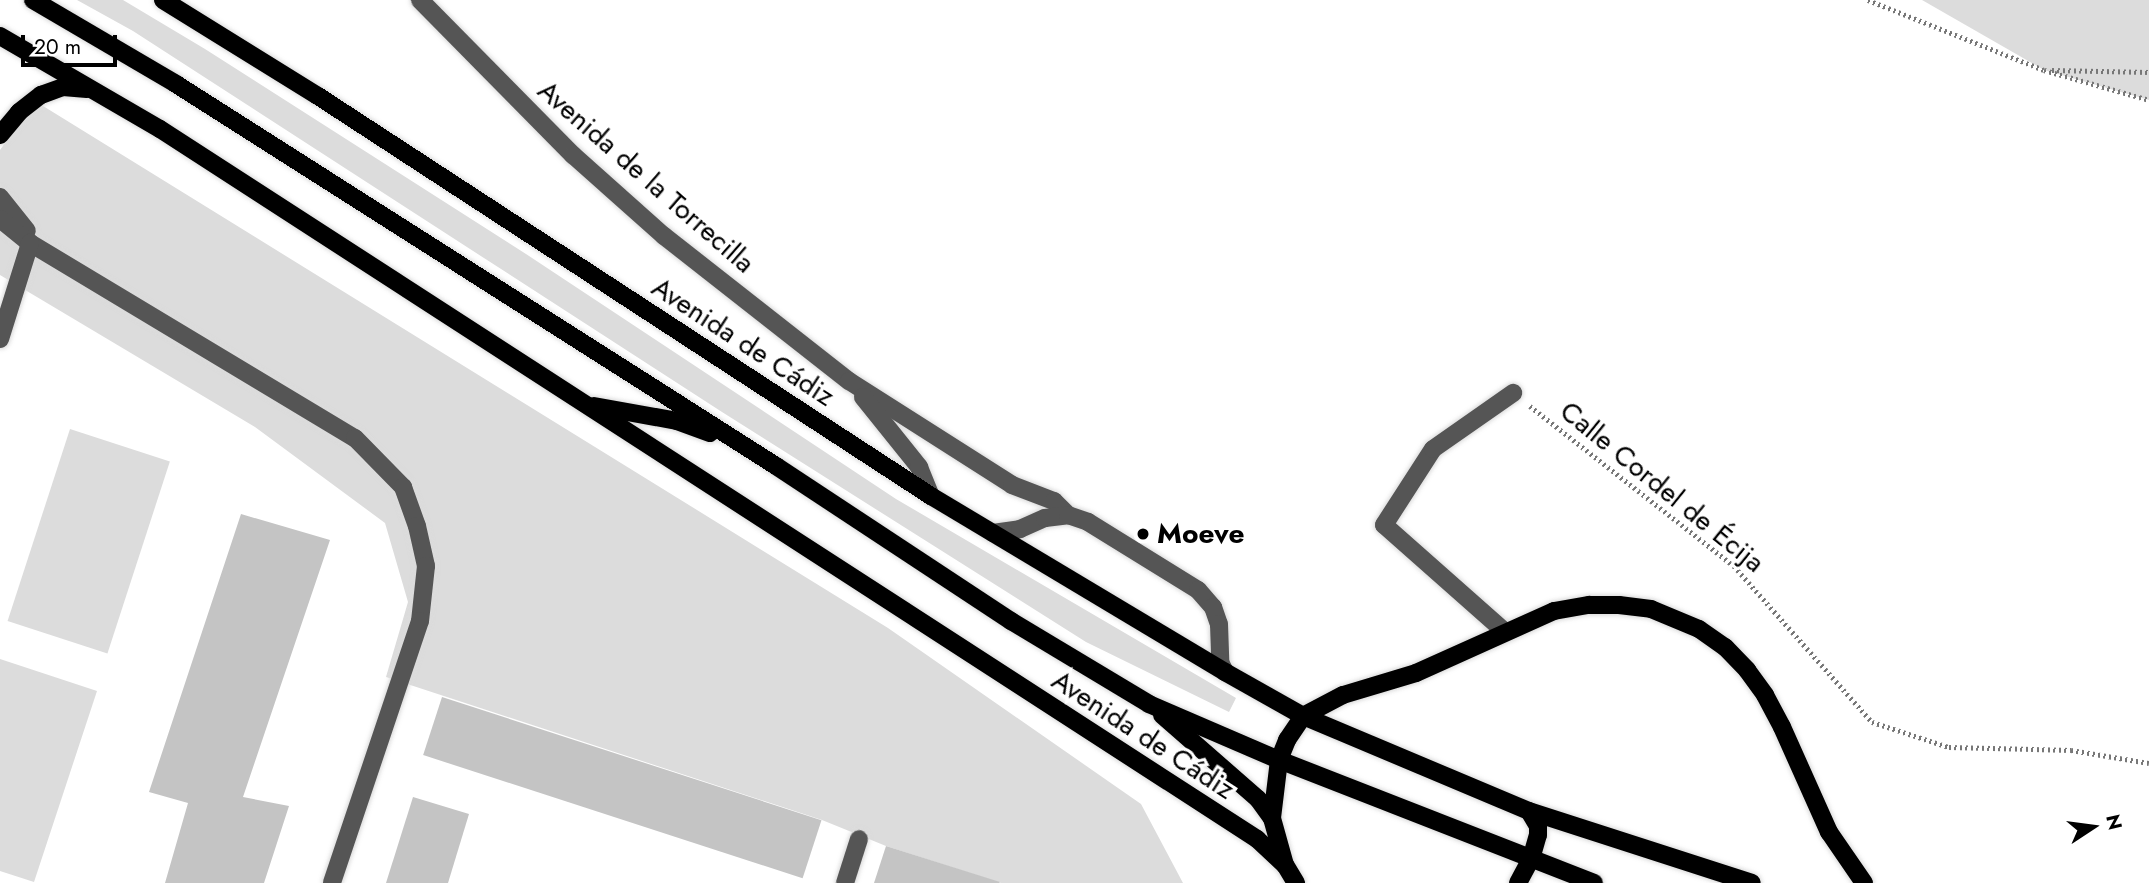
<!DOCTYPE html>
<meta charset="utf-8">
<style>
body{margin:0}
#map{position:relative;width:2149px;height:883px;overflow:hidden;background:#fff;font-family:Jost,sans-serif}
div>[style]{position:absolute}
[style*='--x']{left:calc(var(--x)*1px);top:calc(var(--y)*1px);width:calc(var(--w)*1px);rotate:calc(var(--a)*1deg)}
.green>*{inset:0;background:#dcdcdc;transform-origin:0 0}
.building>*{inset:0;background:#c4c4c4;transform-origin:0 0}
.path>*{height:4.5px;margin-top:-2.25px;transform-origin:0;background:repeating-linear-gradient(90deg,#777 0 2px,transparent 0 5.5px)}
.roads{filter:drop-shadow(0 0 2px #dbdbdb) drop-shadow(0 0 2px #dbdbdb)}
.minor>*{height:18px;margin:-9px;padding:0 9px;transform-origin:9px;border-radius:9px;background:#555}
.major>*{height:18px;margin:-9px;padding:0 9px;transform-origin:9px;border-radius:9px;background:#000}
.dots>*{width:19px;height:19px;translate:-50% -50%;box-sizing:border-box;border:4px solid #fff;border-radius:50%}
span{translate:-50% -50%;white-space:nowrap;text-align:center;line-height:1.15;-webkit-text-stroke:6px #fff;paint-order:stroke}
.street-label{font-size:28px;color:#000}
.poi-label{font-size:28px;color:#000;font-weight:700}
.left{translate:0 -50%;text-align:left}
.north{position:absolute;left:2058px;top:792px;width:70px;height:70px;-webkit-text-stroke:5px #fff;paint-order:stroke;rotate:77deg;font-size:19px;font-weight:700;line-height:28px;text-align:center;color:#000}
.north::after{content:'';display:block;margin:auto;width:24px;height:32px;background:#000;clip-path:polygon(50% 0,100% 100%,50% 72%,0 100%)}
.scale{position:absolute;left:21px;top:35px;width:96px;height:32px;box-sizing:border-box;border:4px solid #000;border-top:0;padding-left:9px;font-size:21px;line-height:24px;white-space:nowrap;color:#000;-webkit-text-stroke:5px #fff;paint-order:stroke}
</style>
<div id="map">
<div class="green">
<i style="clip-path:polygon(77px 0,123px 0,205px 49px,526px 254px,896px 499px,1236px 698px,1229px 712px,1086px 642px,722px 412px,133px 31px)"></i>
<i style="clip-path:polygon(1922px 0,2149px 0,2149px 100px,2044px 70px)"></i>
<i style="clip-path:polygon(35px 101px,888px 628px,1141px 804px,1183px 883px,1001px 883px,886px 846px,822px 820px,386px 677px,408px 602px,385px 523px,255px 427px,0 275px,0 150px)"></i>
<i style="left:70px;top:429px;width:105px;height:202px;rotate:18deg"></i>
<i style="clip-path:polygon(0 659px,97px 691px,34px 882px,0 871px)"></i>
</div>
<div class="building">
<i style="clip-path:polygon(241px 514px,330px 540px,243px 797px,289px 806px,264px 883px,165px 883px,188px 803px,149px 792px)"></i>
<i style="left:442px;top:697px;width:399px;height:61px;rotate:18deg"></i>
<i style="clip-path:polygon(413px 797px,469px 814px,448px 883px,386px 883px)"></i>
<i style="clip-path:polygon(886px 846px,1000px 882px,999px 883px,874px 883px)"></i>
</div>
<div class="path">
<i style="--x:1868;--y:0;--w:189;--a:21.7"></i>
<i style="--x:2044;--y:70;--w:109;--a:15.9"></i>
<i style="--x:2052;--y:70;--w:97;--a:1.2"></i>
<i style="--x:1530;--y:406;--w:259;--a:38.1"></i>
<i style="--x:1734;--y:566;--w:208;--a:48.5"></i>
<i style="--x:1872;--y:722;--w:81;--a:18"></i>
<i style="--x:1949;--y:747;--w:122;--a:1.4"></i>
<i style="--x:2071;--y:750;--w:79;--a:9.5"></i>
</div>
<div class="roads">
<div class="minor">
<i style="--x:420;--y:0;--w:218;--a:45.4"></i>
<i style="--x:573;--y:155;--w:122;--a:41.7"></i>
<i style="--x:664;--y:236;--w:235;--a:38.1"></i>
<i style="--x:849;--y:381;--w:193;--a:32.5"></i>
<i style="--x:1012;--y:485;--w:45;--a:20.9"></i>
<i style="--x:1054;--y:501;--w:20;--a:45"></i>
<i style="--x:0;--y:197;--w:43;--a:51.5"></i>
<i style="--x:0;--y:219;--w:38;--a:39"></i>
<i style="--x:30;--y:243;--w:379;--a:31"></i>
<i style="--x:355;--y:438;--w:69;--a:45.6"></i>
<i style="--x:403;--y:487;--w:41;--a:70.3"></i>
<i style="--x:417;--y:526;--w:41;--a:77.3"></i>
<i style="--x:426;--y:566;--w:55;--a:96.2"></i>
<i style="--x:420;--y:621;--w:276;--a:108.6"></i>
<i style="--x:0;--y:339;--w:101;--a:-72.6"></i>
<i style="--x:863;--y:397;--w:90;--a:51.3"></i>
<i style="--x:919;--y:467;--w:31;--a:68"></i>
<i style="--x:993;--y:533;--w:27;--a:-8"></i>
<i style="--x:1020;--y:529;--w:27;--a:-24"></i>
<i style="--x:1045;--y:518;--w:23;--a:-7"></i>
<i style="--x:1068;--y:515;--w:21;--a:19"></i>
<i style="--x:1088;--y:522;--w:129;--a:31.7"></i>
<i style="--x:1198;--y:590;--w:23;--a:49"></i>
<i style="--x:1213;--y:607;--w:18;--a:71"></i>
<i style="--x:1219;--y:624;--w:38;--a:88"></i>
<i style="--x:1220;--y:662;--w:11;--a:63"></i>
<i style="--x:1504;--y:631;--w:160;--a:-138.5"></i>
<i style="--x:1384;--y:525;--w:90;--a:-57.2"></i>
<i style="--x:1433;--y:449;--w:98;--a:-35"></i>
<i style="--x:845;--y:883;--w:46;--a:-72.3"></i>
</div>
<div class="major">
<i style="--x:33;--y:0;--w:166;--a:30.4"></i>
<i style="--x:176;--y:84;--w:711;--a:32.48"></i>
<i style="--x:776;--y:466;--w:282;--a:33.4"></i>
<i style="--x:1011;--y:621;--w:161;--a:31"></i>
<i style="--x:1149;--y:704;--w:142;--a:23.3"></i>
<i style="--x:1279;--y:760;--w:338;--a:21.3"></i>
<i style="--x:163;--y:0;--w:182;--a:31.8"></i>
<i style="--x:318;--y:96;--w:732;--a:33.13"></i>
<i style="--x:931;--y:496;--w:343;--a:30.9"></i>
<i style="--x:1225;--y:672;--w:90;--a:29.4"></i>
<i style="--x:1303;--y:716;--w:245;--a:22.8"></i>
<i style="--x:1529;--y:811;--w:234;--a:17.9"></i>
<i style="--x:0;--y:36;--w:185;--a:30.2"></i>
<i style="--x:160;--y:129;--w:1307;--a:32.91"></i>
<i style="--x:1257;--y:839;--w:38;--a:43"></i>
<i style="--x:0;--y:135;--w:30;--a:-50"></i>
<i style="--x:19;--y:112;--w:28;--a:-38"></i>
<i style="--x:41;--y:95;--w:23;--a:-20"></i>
<i style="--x:63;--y:87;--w:24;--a:5"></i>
<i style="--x:594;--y:406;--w:84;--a:10.2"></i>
<i style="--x:677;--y:421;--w:35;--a:20"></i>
<i style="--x:1162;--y:715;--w:128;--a:41.2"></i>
<i style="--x:1258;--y:799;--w:24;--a:54"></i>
<i style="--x:1296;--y:883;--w:21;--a:-121"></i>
<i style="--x:1285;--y:865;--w:49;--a:-105.5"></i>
<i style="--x:1272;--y:818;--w:58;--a:-83.1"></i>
<i style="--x:1279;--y:760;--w:22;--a:-68"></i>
<i style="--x:1287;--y:740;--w:29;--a:-56"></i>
<i style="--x:1303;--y:716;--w:45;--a:-27.7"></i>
<i style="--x:1343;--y:695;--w:76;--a:-16.8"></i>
<i style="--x:1416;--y:673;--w:151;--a:-24.2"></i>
<i style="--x:1554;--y:611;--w:36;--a:-10"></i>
<i style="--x:1589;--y:605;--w:30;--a:0"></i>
<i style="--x:1619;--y:605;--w:32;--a:7"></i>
<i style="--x:1651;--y:609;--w:52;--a:22.6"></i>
<i style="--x:1699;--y:629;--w:32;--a:35"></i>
<i style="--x:1725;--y:647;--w:32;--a:46"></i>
<i style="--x:1747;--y:670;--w:31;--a:54"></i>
<i style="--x:1765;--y:695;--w:36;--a:62"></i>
<i style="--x:1782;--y:727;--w:115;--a:65.9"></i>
<i style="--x:1829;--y:832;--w:62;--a:55.5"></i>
<i style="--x:1518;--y:883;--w:27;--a:-62"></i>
<i style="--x:1531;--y:859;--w:25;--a:-74"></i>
<i style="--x:1538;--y:835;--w:9;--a:-90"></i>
<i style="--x:1538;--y:826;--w:17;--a:-121"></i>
</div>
</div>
<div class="dots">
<i style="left:1143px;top:534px;background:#000"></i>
</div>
<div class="street-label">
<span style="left:646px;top:177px;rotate:41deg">Avenida de la Torrecilla</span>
<span style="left:743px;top:342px;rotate:33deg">Avenida de Cádiz</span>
<span style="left:1662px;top:487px;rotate:39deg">Calle Cordel de Écija</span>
<span style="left:1143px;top:735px;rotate:33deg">Avenida de Cádiz</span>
</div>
<div class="poi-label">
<span class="left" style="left:1157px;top:534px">Moeve</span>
</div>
<div class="north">N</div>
<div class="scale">20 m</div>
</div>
